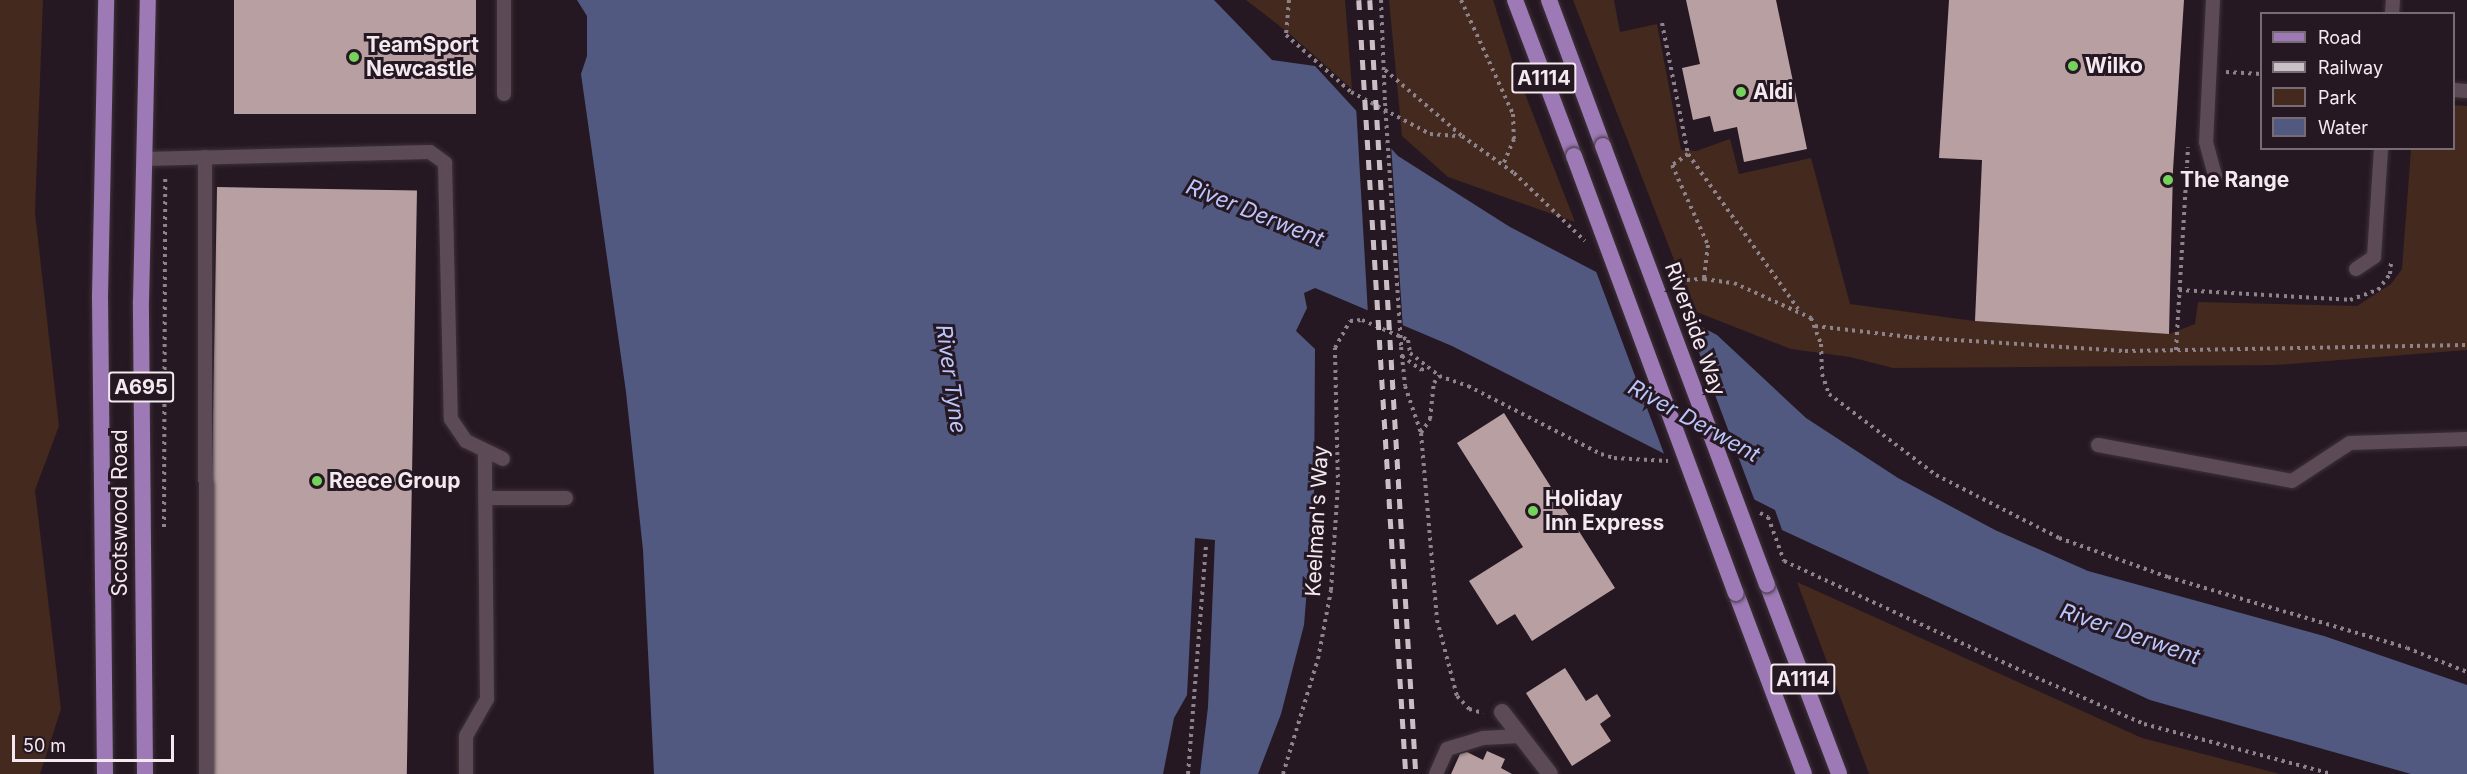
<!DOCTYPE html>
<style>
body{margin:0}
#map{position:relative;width:2467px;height:774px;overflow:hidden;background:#261822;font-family:Inter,sans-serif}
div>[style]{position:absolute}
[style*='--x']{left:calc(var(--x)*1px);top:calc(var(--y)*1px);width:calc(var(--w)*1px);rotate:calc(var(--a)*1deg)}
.green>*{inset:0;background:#43291e}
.water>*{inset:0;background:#515981}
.pier>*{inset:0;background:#261822}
.building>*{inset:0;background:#b8a0a2;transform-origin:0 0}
.path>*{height:4px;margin-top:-2px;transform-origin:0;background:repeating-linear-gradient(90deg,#8f838b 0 3px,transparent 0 7.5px)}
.roads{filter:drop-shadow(0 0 2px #3d3239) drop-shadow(0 0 2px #3d3239)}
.service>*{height:14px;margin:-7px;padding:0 7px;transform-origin:7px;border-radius:7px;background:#5c4b56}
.minor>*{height:16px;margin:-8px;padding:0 8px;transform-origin:8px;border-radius:8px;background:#5c4b56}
.primary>*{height:16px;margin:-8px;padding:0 8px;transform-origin:8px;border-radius:8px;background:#9d7ab5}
.rail>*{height:4.5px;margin-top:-2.25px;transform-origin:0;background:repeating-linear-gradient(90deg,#c9bfc5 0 10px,transparent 0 20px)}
.path-bridge>*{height:4px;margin-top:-2px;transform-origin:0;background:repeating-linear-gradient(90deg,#8f838b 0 3px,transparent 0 7.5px)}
.bridges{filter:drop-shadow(0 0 2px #3d3239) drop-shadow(0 0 2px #3d3239)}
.primary-bridge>*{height:16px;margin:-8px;padding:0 8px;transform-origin:8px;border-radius:8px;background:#9d7ab5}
.dots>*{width:16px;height:16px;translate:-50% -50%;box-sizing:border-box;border:3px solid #261822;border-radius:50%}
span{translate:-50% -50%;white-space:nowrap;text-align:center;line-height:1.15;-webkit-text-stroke:6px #261822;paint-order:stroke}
.shield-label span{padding:2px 4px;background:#261822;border:2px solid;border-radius:4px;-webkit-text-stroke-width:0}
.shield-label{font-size:20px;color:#f3e9ef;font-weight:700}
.poi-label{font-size:21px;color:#f3e9ef;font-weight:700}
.left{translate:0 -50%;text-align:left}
.street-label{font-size:21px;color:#f3e9ef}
.water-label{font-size:22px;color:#bac6fc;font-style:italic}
.legend{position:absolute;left:2260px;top:12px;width:195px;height:138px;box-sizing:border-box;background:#261822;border:2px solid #786c74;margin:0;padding:8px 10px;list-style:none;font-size:18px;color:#f3e9ef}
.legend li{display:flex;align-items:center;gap:12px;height:30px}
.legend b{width:30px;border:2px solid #786c74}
.scale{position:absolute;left:12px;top:735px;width:162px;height:27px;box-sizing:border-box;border:3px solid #f3e9ef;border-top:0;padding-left:8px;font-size:18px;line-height:21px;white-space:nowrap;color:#f3e9ef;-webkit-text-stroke:4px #261822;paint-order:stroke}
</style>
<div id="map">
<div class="green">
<i style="clip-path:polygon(0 0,43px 0,35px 213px,59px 426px,35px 490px,61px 709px,40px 774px,0 774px)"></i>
<i style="clip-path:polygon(1246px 0,1345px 0,1352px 89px,1290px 34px)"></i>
<i style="clip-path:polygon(1389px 0,1493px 0,1513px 63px,1575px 222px,1448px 177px,1402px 136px)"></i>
<i style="clip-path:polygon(1573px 0,1614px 0,1620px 32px,1657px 24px,1681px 150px,1696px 151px,1730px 139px,1739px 174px,1811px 158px,1850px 304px,1974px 321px,2169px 334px,2195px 324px,2198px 302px,2357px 306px,2391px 284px,2402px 269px,2411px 149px,2454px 148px,2454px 105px,2467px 106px,2467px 350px,2276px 365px,1893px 368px,1850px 357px,1791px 349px,1694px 311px)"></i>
<i style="clip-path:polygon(1797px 582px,2142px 738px,2280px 774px,1869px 774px)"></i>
</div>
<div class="water">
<i style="clip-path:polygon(577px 0,1214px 0,1272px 60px,1315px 66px,1398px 156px,1510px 227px,1717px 335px,1806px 418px,1898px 478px,1995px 530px,2088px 571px,2324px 636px,2467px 685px,2467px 774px,2411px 774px,2150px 700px,1782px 530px,1775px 510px,1452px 346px,1315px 288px,1304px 293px,1307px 308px,1296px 331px,1315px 349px,1314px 503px,1304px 625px,1281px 714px,1258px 774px,654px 774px,643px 550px,626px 392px,581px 74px,587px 56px,587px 16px)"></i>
</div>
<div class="pier">
<i style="clip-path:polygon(1356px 105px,1391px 144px,1403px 329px,1368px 314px)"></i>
<i style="clip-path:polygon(1594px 266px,1685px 315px,1756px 504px,1666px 459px)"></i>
<i style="clip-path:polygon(1195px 538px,1215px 540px,1208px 707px,1200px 774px,1163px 774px,1174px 718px,1187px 695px)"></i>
</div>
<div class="building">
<i style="left:234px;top:0;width:242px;height:114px"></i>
<i style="clip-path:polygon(1686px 0,1776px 0,1807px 149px,1744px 162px,1737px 127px,1714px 132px,1710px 116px,1693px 120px,1682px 68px,1700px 64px)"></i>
<i style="clip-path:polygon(1949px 0,2184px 0,2173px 170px,2169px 334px,1975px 321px,1982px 160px,1939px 158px)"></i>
<i style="left:217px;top:187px;width:200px;height:587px;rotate:1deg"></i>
<i style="clip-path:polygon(1504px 413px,1615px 588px,1532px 641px,1515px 614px,1497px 625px,1469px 581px,1523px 547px,1457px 443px)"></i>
<i style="clip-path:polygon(1565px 668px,1586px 701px,1597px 694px,1611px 716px,1600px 724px,1611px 741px,1572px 766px,1526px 693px)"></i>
<i style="clip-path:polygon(1487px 751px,1505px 759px,1501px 768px,1512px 774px,1451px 774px,1460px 754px,1467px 752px,1483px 760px)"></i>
</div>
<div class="path">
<i style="--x:1289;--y:0;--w:35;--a:95"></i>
<i style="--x:1286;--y:35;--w:86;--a:41.2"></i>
<i style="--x:1351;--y:92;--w:89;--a:28"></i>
<i style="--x:1430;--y:134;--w:31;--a:4"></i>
<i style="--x:1381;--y:0;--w:103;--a:87.8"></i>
<i style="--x:1461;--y:0;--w:125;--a:65.5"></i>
<i style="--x:1513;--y:114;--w:25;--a:88"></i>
<i style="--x:1514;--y:139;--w:28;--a:113"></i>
<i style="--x:1662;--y:23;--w:134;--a:78.8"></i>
<i style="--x:1688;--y:154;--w:190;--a:54.6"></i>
<i style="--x:1385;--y:70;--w:101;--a:40.6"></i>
<i style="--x:1462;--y:136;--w:64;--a:35.4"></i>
<i style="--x:1514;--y:173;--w:98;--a:43.8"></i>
<i style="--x:2226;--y:72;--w:36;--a:3"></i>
<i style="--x:1688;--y:154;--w:19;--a:145"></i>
<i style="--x:1672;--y:165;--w:88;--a:65.8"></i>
<i style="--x:1708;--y:245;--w:33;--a:97"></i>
<i style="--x:1672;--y:281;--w:32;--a:-4"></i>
<i style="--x:1704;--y:279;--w:30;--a:8"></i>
<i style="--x:1734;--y:283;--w:85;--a:24.4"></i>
<i style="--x:1811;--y:318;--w:28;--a:69"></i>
<i style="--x:1821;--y:344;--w:30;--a:88"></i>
<i style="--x:1822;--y:374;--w:21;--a:71"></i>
<i style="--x:1829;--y:394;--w:134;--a:37.1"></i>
<i style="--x:1936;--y:475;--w:138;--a:27.1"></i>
<i style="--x:2059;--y:538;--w:116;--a:19.7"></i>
<i style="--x:2168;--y:577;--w:249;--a:16.5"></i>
<i style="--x:2407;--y:648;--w:65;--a:21.8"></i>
<i style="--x:2179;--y:290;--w:171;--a:3.3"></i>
<i style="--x:2350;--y:300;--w:30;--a:-20"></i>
<i style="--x:2378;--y:290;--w:20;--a:-53"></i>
<i style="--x:2390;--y:274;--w:11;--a:-85"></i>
<i style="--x:1815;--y:326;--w:95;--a:6.7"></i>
<i style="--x:1909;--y:337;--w:216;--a:3.7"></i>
<i style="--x:2125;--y:351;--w:342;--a:-1"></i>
<i style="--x:1401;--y:347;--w:39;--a:84"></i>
<i style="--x:1405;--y:386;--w:50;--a:71.2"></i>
<i style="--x:1421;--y:433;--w:188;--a:85.1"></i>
<i style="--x:1437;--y:620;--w:79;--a:75.3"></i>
<i style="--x:1457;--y:696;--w:18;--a:47"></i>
<i style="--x:1469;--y:709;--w:15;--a:16"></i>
<i style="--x:2176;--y:350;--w:203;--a:-86.6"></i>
<i style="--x:1402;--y:356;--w:24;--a:36"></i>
<i style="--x:1421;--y:370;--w:8;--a:-23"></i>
<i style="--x:1421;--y:433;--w:17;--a:-57"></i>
<i style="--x:1430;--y:419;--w:36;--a:-84"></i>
<i style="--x:1434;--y:383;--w:9;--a:-54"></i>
<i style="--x:1760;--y:513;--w:9;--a:27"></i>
<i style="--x:1768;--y:517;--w:47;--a:70"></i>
<i style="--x:1784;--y:561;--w:284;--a:24.8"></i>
<i style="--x:2042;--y:680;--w:111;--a:23.3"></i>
<i style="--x:2144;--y:724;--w:195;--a:14.9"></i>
<i style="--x:164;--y:527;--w:352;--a:-89.8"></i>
<i style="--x:1188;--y:774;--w:230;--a:-85.5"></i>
<i style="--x:1283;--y:774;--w:120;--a:-73.1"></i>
<i style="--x:1318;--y:659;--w:70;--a:-79.3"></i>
<i style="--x:1331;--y:590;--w:105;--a:-86.2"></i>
<i style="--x:1338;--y:485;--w:137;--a:-91.3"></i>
<i style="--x:1335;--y:348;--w:31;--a:-61"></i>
<i style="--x:1350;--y:321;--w:12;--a:-5"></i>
<i style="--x:1362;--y:320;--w:50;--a:23.5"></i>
<i style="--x:1408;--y:340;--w:13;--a:81"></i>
<i style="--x:1410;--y:353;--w:37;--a:38"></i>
<i style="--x:1439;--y:376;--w:31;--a:19"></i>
<i style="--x:1468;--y:386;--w:149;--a:27.1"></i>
<i style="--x:1601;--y:454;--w:14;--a:17"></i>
<i style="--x:1614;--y:458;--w:54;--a:3.2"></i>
</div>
<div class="roads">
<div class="service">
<i style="--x:504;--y:0;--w:94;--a:90"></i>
<i style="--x:2213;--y:0;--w:142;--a:92.8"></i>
<i style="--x:2206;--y:142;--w:35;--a:75"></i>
<i style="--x:2392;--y:14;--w:14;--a:-86"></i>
<i style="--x:2454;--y:90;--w:13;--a:4"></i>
<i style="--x:205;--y:157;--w:617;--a:89.91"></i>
<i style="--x:144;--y:159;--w:286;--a:-1.4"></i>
<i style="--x:430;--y:152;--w:19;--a:36"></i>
<i style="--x:445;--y:163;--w:256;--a:88.7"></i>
<i style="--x:451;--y:419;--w:27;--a:56"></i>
<i style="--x:466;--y:441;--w:41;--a:25.9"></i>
<i style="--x:2356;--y:269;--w:22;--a:-34"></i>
<i style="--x:2374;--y:257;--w:109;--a:-86.3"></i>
<i style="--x:2098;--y:445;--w:197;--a:10.5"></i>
<i style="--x:2292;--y:481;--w:69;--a:-33.2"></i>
<i style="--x:2350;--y:443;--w:117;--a:-2"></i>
<i style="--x:488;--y:498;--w:78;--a:0"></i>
<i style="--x:466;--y:774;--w:38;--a:-90"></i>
<i style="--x:466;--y:736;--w:43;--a:-60.4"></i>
<i style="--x:487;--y:699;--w:248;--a:-90.5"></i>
<i style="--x:1436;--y:774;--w:27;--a:-66"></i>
<i style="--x:1447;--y:749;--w:38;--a:-17"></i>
<i style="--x:1483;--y:738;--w:37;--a:-3"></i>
</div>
<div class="minor">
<i style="--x:1502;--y:712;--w:78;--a:52.3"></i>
</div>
<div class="primary">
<i style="--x:1515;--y:0;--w:167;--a:69.3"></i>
<i style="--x:1549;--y:0;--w:156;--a:69.7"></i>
<i style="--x:1767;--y:584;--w:203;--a:69.2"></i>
<i style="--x:1736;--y:593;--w:193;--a:69.4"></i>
<i style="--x:105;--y:774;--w:478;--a:-90.6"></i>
<i style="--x:100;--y:296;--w:296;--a:-88.8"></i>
<i style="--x:145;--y:774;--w:473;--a:-90.5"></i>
<i style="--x:141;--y:301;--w:301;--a:-88.7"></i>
</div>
</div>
<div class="rail">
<i style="--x:1359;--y:0;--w:775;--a:86.53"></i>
<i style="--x:1370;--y:0;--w:775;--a:86.6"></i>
</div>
<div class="path-bridge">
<i style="--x:1385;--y:103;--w:245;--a:86.2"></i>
</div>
<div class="bridges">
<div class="primary-bridge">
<i style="--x:1603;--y:146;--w:468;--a:69.5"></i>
<i style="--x:1574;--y:156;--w:466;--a:69.7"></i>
</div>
</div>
<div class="dots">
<i style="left:354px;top:57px;background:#75d25b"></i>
<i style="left:2073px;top:66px;background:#75d25b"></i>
<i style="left:1741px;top:92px;background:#75d25b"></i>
<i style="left:2168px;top:180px;background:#75d25b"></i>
<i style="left:317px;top:481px;background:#75d25b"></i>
<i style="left:1533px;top:511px;background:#75d25b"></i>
</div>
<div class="shield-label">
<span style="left:1544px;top:78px">A1114</span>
<span style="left:141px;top:387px">A695</span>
<span style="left:1803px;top:679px">A1114</span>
</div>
<div class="poi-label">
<span class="left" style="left:366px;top:57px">TeamSport<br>Newcastle</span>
<span class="left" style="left:2085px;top:66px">Wilko</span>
<span class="left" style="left:1753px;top:92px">Aldi</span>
<span class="left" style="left:2180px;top:180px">The Range</span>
<span class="left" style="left:329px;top:481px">Reece Group</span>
<span class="left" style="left:1545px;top:511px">Holiday<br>Inn Express</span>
</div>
<div class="street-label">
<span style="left:1695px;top:329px;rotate:70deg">Riverside Way</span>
<span style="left:120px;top:513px;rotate:-90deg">Scotswood Road</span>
<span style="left:1317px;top:521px;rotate:-87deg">Keelman's Way</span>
</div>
<div class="water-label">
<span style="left:1255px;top:213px;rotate:22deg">River Derwent</span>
<span style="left:951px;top:379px;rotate:82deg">River Tyne</span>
<span style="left:1694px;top:421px;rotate:29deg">River Derwent</span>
<span style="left:2130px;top:634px;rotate:19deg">River Derwent</span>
</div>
<ul class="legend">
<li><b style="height:8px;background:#9d7ab5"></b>Road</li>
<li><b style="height:8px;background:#c9bfc5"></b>Railway</li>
<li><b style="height:16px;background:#43291e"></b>Park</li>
<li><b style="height:16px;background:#515981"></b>Water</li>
</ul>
<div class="scale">50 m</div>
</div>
